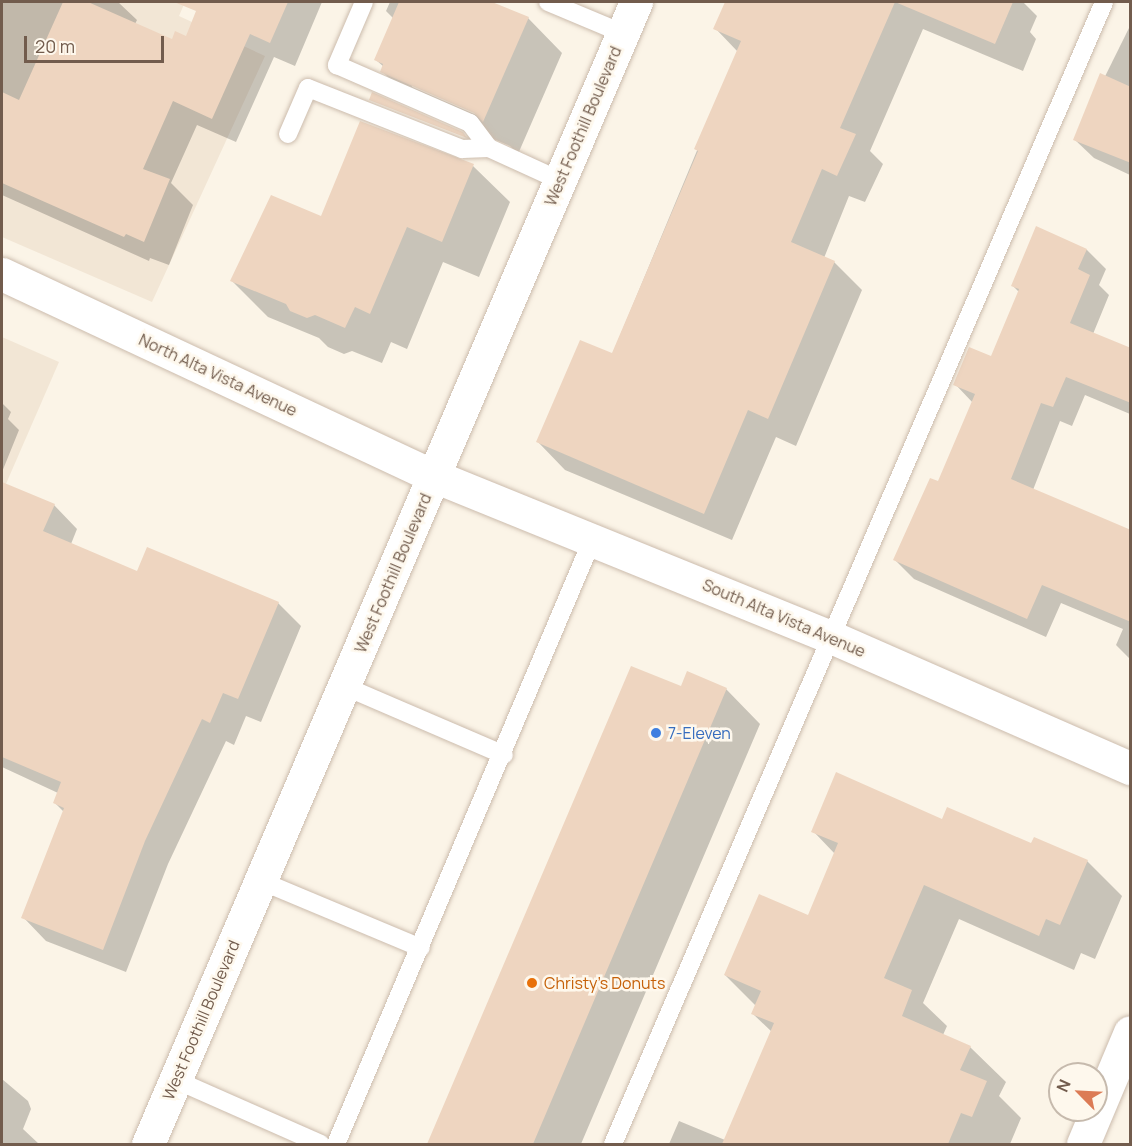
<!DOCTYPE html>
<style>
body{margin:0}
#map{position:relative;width:1132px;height:1146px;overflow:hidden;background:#fbf4e7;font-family:Manrope,sans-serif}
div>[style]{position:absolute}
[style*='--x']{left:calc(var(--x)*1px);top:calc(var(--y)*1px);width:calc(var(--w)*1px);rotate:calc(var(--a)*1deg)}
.residential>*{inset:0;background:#f2e6d5}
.shadow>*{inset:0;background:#0003}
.building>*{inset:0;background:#eed5c0}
.roads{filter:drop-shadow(0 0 2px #ccbcad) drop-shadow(0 0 2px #ccbcad)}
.lane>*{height:18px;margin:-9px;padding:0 9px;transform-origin:9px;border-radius:9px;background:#fff}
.street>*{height:33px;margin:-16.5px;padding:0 16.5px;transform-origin:16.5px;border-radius:16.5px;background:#fff}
.secondary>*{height:33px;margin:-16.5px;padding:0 16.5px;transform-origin:16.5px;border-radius:16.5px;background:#fff}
.dots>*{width:16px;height:16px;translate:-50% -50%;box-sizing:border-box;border:3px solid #fef8ed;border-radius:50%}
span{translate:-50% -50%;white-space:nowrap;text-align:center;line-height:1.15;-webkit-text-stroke:5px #fef8ed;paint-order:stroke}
.street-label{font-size:16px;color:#725c4d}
.shop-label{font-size:16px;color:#366cbe}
.left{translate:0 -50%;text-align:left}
.food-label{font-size:16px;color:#c56008}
.frame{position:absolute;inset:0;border:3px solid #725c4d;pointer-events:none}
.north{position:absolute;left:1048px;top:1062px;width:60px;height:60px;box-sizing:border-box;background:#fef8ed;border:2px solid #c6baad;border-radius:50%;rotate:294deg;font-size:16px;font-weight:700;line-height:24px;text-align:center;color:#725c4d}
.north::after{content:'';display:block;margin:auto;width:21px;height:27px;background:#dc7b55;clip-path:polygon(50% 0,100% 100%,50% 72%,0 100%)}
.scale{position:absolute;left:24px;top:36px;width:140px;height:27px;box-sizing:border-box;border:3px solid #725c4d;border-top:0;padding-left:8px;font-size:18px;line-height:21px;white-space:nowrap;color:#725c4d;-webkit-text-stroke:4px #fef8ed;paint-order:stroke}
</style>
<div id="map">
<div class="residential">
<i style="clip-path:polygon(2px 2px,185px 2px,179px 16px,265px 56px,152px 302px,2px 237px)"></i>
<i style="clip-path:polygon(2px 337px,59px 362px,2px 493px)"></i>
</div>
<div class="shadow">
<i style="clip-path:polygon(2px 2px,118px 2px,137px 20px,135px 24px,173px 41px,187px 38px,202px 2px,322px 2px,295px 66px,274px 57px,236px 142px,197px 125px,171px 183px,193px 205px,169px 265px,150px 258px,149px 261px,2px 195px)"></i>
<i style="clip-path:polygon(evenodd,390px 2px,489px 2px,528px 18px,562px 53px,518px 154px,510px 146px,416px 106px,382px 71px,384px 67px,376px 60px,393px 18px,386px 11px,390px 2px,412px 84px,482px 114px,481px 117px,412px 87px,412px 84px)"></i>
<i style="clip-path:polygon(727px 2px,1023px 2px,1037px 16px,1030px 32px,1036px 39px,1023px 71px,923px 29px,870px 151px,883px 164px,865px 202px,849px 196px,824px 258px,834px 262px,862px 290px,796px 446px,776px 437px,732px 540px,565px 470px,538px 442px,612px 355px,738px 52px,715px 28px)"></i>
<i style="clip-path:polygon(1129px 28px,1130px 29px,1130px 175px,1094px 158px,1074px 139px)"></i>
<i style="clip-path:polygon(361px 123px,473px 166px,510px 202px,479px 277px,443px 262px,407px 349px,391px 342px,382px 363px,352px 351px,344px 354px,328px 347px,319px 338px,268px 317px,232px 281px,321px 218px)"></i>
<i style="clip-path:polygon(1037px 228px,1087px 250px,1106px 269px,1099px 285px,1109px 295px,1093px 334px,1130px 350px,1130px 414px,1085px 395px,1072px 426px,1060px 421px,1033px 490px,1130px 532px,1130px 659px,1116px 645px,1123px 629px,1061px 603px,1046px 637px,914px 579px,895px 560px,939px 483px,973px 403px,955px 384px,992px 358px,1019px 292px,1013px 286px)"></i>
<i style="clip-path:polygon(2px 403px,11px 412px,8px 419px,19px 430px,2px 472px)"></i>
<i style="clip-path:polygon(2px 484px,54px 505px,77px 529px,71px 544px,138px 573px,278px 603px,301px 626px,261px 722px,246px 716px,234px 745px,226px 741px,168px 864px,126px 972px,46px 941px,23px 917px,64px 812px,55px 803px,58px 793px,2px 767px)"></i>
<i style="clip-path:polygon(632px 668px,682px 688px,726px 689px,760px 724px,581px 1144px,429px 1144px)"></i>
<i style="clip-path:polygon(943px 821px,1087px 861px,1122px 896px,1095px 959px,1081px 953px,1074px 970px,959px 919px,923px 1003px,947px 1026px,943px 1035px,970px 1047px,1006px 1082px,999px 1096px,1021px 1118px,1010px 1144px,669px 1144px,679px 1121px,725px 1140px,772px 1032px,753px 1014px,756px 1006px,725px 975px,809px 917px,835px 854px,813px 831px)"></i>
<i style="clip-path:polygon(2px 1079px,28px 1101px,31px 1109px,23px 1129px,39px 1144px,2px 1144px)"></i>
</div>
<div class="building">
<i style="clip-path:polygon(63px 2px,88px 2px,172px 39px,175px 31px,186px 36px,196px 11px,174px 2px,288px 2px,270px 43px,250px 34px,212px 119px,173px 101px,143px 169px,170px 179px,144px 242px,126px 234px,124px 237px,2px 183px,2px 92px,19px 100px)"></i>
<i style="clip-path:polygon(399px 2px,492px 2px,529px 17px,483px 122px,474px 113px,380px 72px,383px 64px,374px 60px)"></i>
<i style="clip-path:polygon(725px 2px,1013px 2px,995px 44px,895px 2px,840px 128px,856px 134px,837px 176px,822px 169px,791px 242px,835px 261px,768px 419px,748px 410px,704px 514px,536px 442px,580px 340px,612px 353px,698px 151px,694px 149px,741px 41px,713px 29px)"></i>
<i style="clip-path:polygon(1100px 73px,1131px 87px,1131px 163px,1073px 140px)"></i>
<i style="clip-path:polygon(372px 92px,463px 132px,467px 138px,369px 100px)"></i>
<i style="clip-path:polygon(360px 121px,474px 164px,442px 242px,407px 227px,370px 314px,355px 307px,345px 328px,315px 315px,307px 318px,290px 311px,286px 304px,230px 281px,271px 195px,321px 216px)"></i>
<i style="clip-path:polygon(1036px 226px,1087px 249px,1078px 269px,1090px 275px,1070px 323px,1131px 348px,1131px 403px,1066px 377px,1053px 407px,1041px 403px,1011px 479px,1131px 530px,1131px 622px,1042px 585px,1027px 619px,893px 560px,930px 478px,938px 481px,975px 394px,953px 385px,969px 347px,991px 356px,1019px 289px,1011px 286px)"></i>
<i style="clip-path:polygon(2px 482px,55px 504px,43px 531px,137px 571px,147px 547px,279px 602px,238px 699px,223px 693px,210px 723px,202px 719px,145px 841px,103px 950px,21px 918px,64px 808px,53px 803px,61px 782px,2px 757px)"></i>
<i style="clip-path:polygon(631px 666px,681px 686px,687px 671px,727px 688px,533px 1144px,427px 1144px)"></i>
<i style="clip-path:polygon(836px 772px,942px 819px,947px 807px,1031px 843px,1034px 837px,1088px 860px,1060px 925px,1046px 919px,1039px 936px,924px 885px,884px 978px,912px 990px,902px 1016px,971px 1046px,960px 1070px,987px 1081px,972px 1117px,961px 1113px,948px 1144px,722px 1144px,774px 1023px,751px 1014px,761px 991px,724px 975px,759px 894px,808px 915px,838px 843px,811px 832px)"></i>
</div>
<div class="roads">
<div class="lane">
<i style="--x:364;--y:2;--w:69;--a:113.2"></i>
<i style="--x:337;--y:65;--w:145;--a:23.6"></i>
<i style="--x:470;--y:123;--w:31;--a:53"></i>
<i style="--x:548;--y:2;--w:80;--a:22.7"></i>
<i style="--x:288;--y:134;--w:50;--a:-66.5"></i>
<i style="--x:308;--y:88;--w:166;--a:21.6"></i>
<i style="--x:462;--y:149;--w:27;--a:-2"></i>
<i style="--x:489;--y:148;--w:79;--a:24.6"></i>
<i style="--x:344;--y:686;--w:174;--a:23.3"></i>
<i style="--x:261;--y:881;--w:173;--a:22.7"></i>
<i style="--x:176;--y:1080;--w:158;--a:23.8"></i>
<i style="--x:336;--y:1144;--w:658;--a:-67.02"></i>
<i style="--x:613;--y:1144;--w:1243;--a:-66.73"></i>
</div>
<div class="street">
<i style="--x:2;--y:274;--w:477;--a:25.1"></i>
<i style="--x:434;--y:476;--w:426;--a:22.1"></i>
<i style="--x:829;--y:636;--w:329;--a:23.7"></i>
<i style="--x:1083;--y:1144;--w:121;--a:-67.2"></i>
</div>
<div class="secondary">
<i style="--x:148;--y:1144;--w:1242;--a:-66.86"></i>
</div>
</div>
<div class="dots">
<i style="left:656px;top:733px;background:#3f7fe0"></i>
<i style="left:532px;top:983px;background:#e8710a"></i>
</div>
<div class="street-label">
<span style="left:583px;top:126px;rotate:-67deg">West Foothill Boulevard</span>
<span style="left:218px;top:375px;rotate:25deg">North Alta Vista Avenue</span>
<span style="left:393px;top:573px;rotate:-67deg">West Foothill Boulevard</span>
<span style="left:784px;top:618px;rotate:23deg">South Alta Vista Avenue</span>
<span style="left:201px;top:1020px;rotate:-67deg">West Foothill Boulevard</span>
</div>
<div class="shop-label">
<span class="left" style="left:668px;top:733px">7-Eleven</span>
</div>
<div class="food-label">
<span class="left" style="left:544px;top:983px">Christy's Donuts</span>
</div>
<div class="frame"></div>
<div class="north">N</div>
<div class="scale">20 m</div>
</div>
